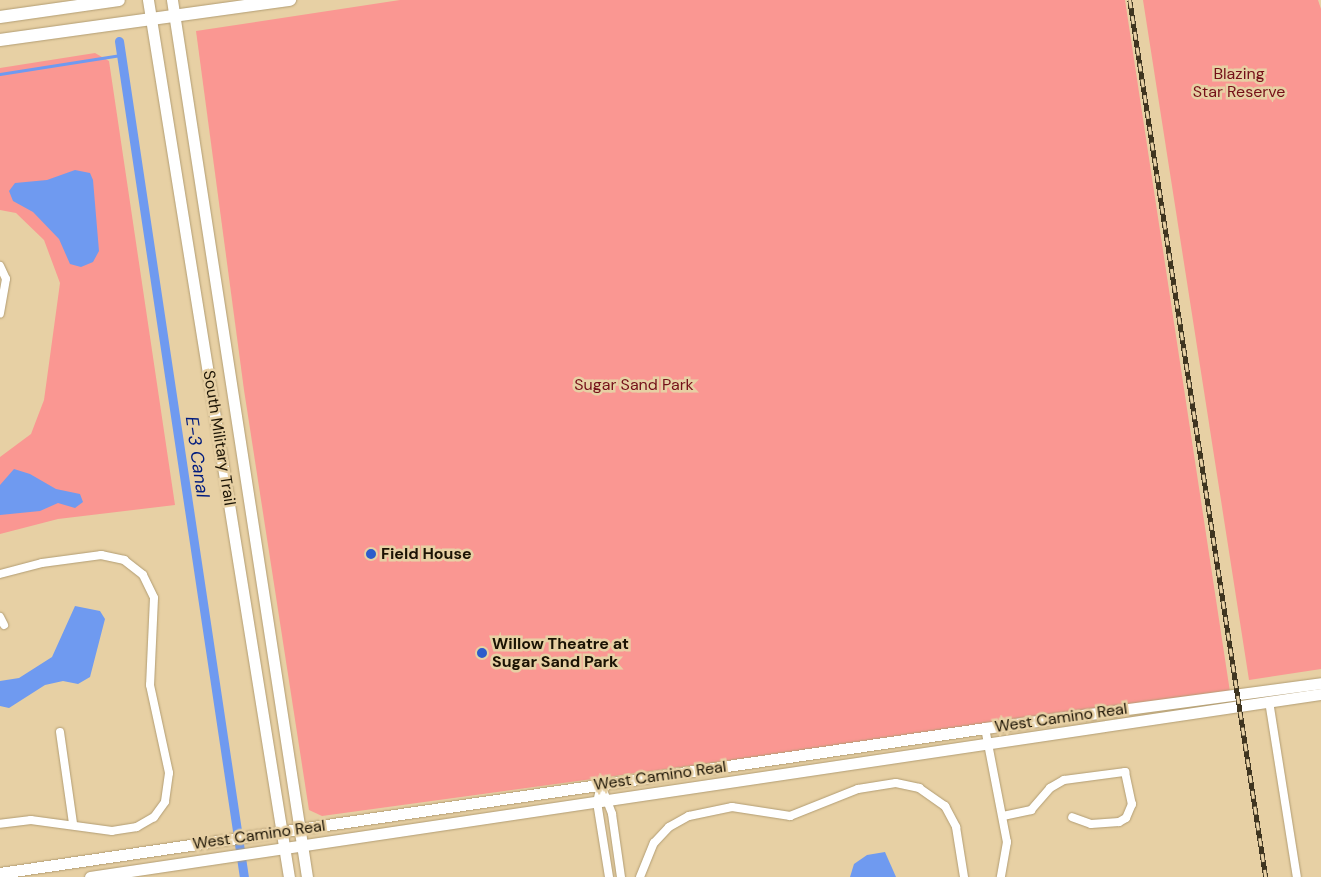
<!DOCTYPE html>
<style>
body{margin:0}
#map{position:relative;width:1321px;height:877px;overflow:hidden;background:#e7d0a4;font-family:"DM Sans",sans-serif}
div>[style]{position:absolute}
[style*='--x']{left:calc(var(--x)*1px);top:calc(var(--y)*1px);width:calc(var(--w)*1px);rotate:calc(var(--a)*1deg)}
.green>*{inset:0;background:#fa9792}
.water>*{inset:0;background:#6f9af0}
.stream>*{height:2.5px;margin:-1.25px;padding:0 1.25px;transform-origin:1.25px;border-radius:1.25px;background:#6f9af0}
.canal>*{height:9px;margin:-4.5px;padding:0 4.5px;transform-origin:4.5px;border-radius:4.5px;background:#6f9af0}
.roads{filter:drop-shadow(0 0 1px #b29d73) drop-shadow(0 0 1px #b29d73)}
.street>*{height:8px;margin:-4px;padding:0 4px;transform-origin:4px;border-radius:4px;background:#fff}
.secondary>*{height:11px;margin:-5.5px;padding:0 5.5px;transform-origin:5.5px;border-radius:5.5px;background:#fff}
.primary>*{height:12px;margin:-6px;padding:0 6px;transform-origin:6px;border-radius:6px;background:#fff}
.rail>*{height:4.5px;margin-top:-2.25px;transform-origin:0;background:repeating-linear-gradient(90deg,#e7d0a4 0 8px,#3f3520 0 16px);box-sizing:border-box;border-block:1px solid #3f3520}
.dots>*{width:14px;height:14px;translate:-50% -50%;box-sizing:border-box;border:2px solid #e7d0a4;border-radius:50%}
span{translate:-50% -50%;white-space:nowrap;text-align:center;line-height:1.15;-webkit-text-stroke:5px #e7d0a4;paint-order:stroke}
.park-label{font-size:16px;color:#740f18}
.street-label{font-size:16px;color:#1b1304}
.poi-label{font-size:16px;color:#1b1304;font-weight:700}
.left{translate:0 -50%;text-align:left}
.water-label{font-size:18px;color:#001b7e;font-style:italic}
</style>
<div id="map">
<div class="green">
<i style="clip-path:polygon(400px 0,1125px 0,1230px 692px,322px 816px,309px 810px,244px 390px,196px 31px)"></i>
<i style="clip-path:polygon(1143px 0,1318px 0,1321px 9px,1321px 669px,1249px 680px)"></i>
<i style="clip-path:polygon(95px 53px,109px 61px,175px 505px,58px 519px,0 534px,0 457px,31px 434px,44px 400px,60px 283px,44px 240px,16px 213px,0 210px,0 68px)"></i>
</div>
<div class="water">
<i style="clip-path:polygon(75px 170px,90px 173px,93px 180px,99px 251px,93px 262px,81px 267px,70px 264px,59px 239px,33px 212px,13px 201px,9px 191px,15px 183px,47px 180px)"></i>
<i style="clip-path:polygon(14px 469px,30px 474px,56px 489px,80px 494px,83px 502px,75px 508px,58px 503px,40px 511px,0 515px,0 485px)"></i>
<i style="clip-path:polygon(75px 606px,100px 611px,105px 619px,90px 677px,78px 684px,63px 681px,45px 685px,9px 708px,0 706px,0 681px,19px 678px,52px 657px)"></i>
<i style="clip-path:polygon(885px 852px,896px 877px,850px 877px,854px 864px,867px 855px)"></i>
</div>
<div class="stream">
<i style="--x:0;--y:74;--w:122;--a:-8.9"></i>
</div>
<div class="canal">
<i style="--x:119;--y:41;--w:845;--a:81.5"></i>
</div>
<div class="roads">
<div class="street">
<i style="--x:0;--y:266;--w:14;--a:65"></i>
<i style="--x:6;--y:279;--w:35;--a:100"></i>
<i style="--x:0;--y:574;--w:43;--a:-14.7"></i>
<i style="--x:42;--y:563;--w:60;--a:-7.7"></i>
<i style="--x:101;--y:555;--w:24;--a:12"></i>
<i style="--x:124;--y:560;--w:24;--a:38"></i>
<i style="--x:143;--y:575;--w:25;--a:64"></i>
<i style="--x:154;--y:598;--w:87;--a:92.6"></i>
<i style="--x:150;--y:685;--w:90;--a:77.8"></i>
<i style="--x:169;--y:773;--w:29;--a:98"></i>
<i style="--x:165;--y:802;--w:19;--a:126"></i>
<i style="--x:154;--y:817;--w:20;--a:150"></i>
<i style="--x:137;--y:827;--w:25;--a:171"></i>
<i style="--x:112;--y:831;--w:82;--a:-172.3"></i>
<i style="--x:31;--y:820;--w:31;--a:173"></i>
<i style="--x:0;--y:617;--w:9;--a:63"></i>
<i style="--x:1269;--y:701;--w:178;--a:81"></i>
<i style="--x:985;--y:728;--w:116;--a:79.1"></i>
<i style="--x:1007;--y:842;--w:36;--a:100"></i>
<i style="--x:60;--y:732;--w:92;--a:81.9"></i>
<i style="--x:601;--y:785;--w:31;--a:69"></i>
<i style="--x:612;--y:814;--w:64;--a:81.9"></i>
<i style="--x:601;--y:785;--w:17;--a:103"></i>
<i style="--x:597;--y:802;--w:76;--a:80.9"></i>
<i style="--x:1003;--y:816;--w:29;--a:-12"></i>
<i style="--x:1031;--y:810;--w:29;--a:-49"></i>
<i style="--x:1050;--y:788;--w:16;--a:-30"></i>
<i style="--x:1064;--y:780;--w:62;--a:-7.5"></i>
<i style="--x:1125;--y:772;--w:33;--a:78"></i>
<i style="--x:1132;--y:804;--w:15;--a:113"></i>
<i style="--x:1126;--y:818;--w:8;--a:150"></i>
<i style="--x:1119;--y:822;--w:28;--a:176"></i>
<i style="--x:1091;--y:824;--w:20;--a:-160"></i>
<i style="--x:640;--y:877;--w:37;--a:-68"></i>
<i style="--x:654;--y:843;--w:22;--a:-47"></i>
<i style="--x:669;--y:827;--w:23;--a:-29"></i>
<i style="--x:689;--y:816;--w:44;--a:-11.8"></i>
<i style="--x:732;--y:807;--w:59;--a:8.8"></i>
<i style="--x:790;--y:816;--w:73;--a:-21.7"></i>
<i style="--x:858;--y:789;--w:38;--a:-9"></i>
<i style="--x:896;--y:783;--w:24;--a:12"></i>
<i style="--x:919;--y:788;--w:32;--a:35"></i>
<i style="--x:945;--y:806;--w:24;--a:62"></i>
<i style="--x:956;--y:827;--w:51;--a:80.9"></i>
</div>
<div class="secondary">
<i style="--x:148;--y:0;--w:888;--a:80.87"></i>
<i style="--x:172;--y:0;--w:887;--a:81.25"></i>
<i style="--x:0;--y:873;--w:996;--a:-8.37"></i>
<i style="--x:985;--y:728;--w:339;--a:-7.6"></i>
<i style="--x:90;--y:877;--w:1245;--a:-8.46"></i>
</div>
<div class="primary">
<i style="--x:0;--y:17;--w:120;--a:-8.1"></i>
<i style="--x:0;--y:40;--w:293;--a:-7.9"></i>
</div>
</div>
<div class="rail">
<i style="--x:1130;--y:0;--w:887;--a:81.19"></i>
</div>
<div class="dots">
<i style="left:371px;top:554px;background:#2c5ccb"></i>
<i style="left:482px;top:653px;background:#2c5ccb"></i>
</div>
<div class="park-label">
<span style="left:1239px;top:83px">Blazing<br>Star Reserve</span>
<span style="left:634px;top:385px">Sugar Sand Park</span>
</div>
<div class="street-label">
<span style="left:219px;top:438px;rotate:81deg">South Military Trail</span>
<span style="left:1061px;top:718px;rotate:-8deg">West Camino Real</span>
<span style="left:660px;top:776px;rotate:-8deg">West Camino Real</span>
<span style="left:259px;top:835px;rotate:-8deg">West Camino Real</span>
</div>
<div class="poi-label">
<span class="left" style="left:381px;top:554px">Field House</span>
<span class="left" style="left:492px;top:653px">Willow Theatre at<br>Sugar Sand Park</span>
</div>
<div class="water-label">
<span style="left:197px;top:457px;rotate:82deg">E-3 Canal</span>
</div>
</div>
